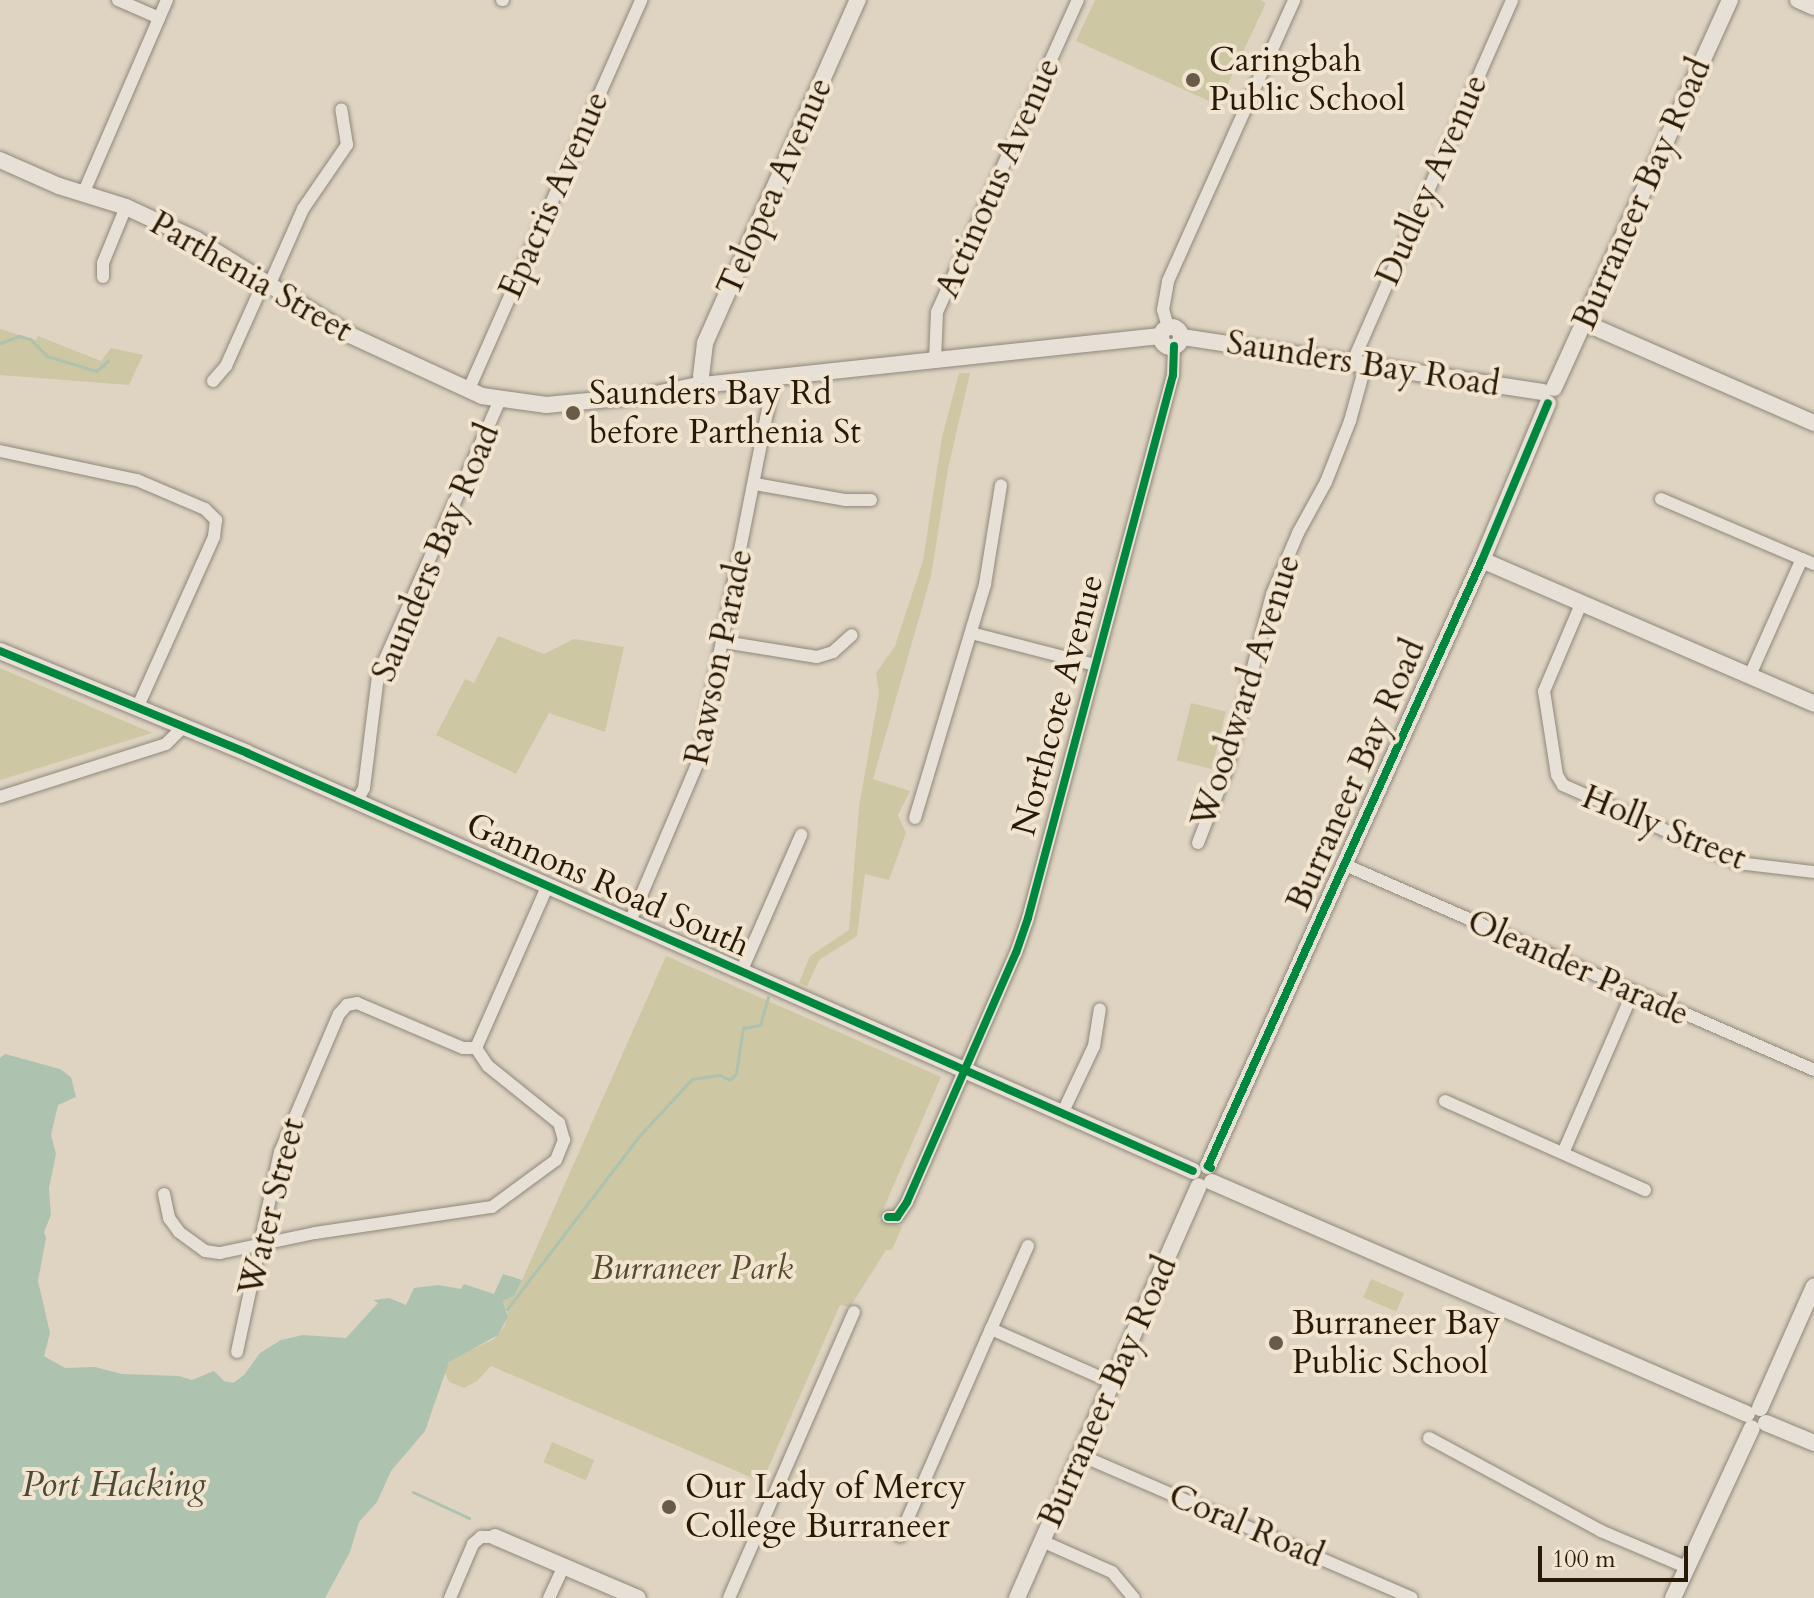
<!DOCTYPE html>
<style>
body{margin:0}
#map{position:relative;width:1814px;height:1598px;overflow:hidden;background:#dfd4c2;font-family:Cardo,serif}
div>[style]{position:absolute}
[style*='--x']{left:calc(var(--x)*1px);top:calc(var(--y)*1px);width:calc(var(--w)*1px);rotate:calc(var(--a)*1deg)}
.green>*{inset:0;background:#cdc7a3;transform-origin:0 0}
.water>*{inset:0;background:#aec2b0}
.stream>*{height:3px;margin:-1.5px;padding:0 1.5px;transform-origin:1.5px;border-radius:1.5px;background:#aec2b0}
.roads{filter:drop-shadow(0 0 2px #8f877a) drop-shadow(0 0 2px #8f877a)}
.street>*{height:12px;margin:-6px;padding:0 6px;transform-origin:6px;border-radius:6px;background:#e6e0d7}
.secondary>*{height:16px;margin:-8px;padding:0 8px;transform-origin:8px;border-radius:8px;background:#e6e0d7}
.secondary>.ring{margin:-8px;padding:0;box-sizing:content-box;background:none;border:16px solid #e6e0d7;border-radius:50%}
.cycleway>*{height:8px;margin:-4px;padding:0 4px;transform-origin:4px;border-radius:4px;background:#00873e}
.dots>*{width:22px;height:22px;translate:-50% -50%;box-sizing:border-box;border:4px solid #f2e5d0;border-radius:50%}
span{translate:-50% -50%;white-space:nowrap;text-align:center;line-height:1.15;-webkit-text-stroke:8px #f2e5d0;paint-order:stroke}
.poi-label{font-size:34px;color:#291a08}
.left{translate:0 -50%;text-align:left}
.street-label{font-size:34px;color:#291a08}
.park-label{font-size:34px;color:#564b2f;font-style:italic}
.water-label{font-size:36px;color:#4b4a38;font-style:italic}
.scale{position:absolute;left:1538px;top:1546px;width:150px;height:36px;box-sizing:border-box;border:4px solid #291a08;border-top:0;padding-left:10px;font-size:24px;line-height:28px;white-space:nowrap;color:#291a08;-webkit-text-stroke:6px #f2e5d0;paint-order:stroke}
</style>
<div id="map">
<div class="green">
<i style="clip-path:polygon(1095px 0,1260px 0,1266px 3px,1218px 105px,1076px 41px)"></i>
<i style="clip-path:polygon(0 329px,36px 340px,38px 336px,101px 361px,111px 348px,143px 355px,129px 385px,0 375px)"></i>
<i style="clip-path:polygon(959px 373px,970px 373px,948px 469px,931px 576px,873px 779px,910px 791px,898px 815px,906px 833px,889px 880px,865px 874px,857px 936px,819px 960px,807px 986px,799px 983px,810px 956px,849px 930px,859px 807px,879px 693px,876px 673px,895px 646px,923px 561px,942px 437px)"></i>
<i style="clip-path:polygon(498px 636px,544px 654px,574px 639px,624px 647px,605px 732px,549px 713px,516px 774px,436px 735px,465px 679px,474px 683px)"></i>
<i style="clip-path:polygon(0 668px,152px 733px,0 780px)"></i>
<i style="left:1191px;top:703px;width:36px;height:59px;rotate:14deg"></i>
<i style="clip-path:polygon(666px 956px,941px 1077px,878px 1221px,885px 1218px,902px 1227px,892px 1250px,886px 1250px,850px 1307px,840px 1305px,762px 1482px,491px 1366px,477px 1381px,464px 1388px,449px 1382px,444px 1370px,452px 1359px,494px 1339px,505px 1326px,508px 1313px,503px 1301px,516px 1294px)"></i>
<i style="left:1371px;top:1279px;width:36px;height:20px;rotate:23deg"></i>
<i style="left:552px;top:1442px;width:46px;height:22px;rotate:23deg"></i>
</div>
<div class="water">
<i style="clip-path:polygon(5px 1054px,60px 1069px,71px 1077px,76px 1097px,58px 1105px,51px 1135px,56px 1154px,49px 1188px,51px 1215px,44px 1232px,46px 1238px,38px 1281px,50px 1333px,44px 1356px,65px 1368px,95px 1367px,122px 1374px,179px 1376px,192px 1380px,214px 1371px,224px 1381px,233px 1383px,244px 1375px,260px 1353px,281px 1340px,303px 1335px,346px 1338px,378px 1303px,373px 1300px,389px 1298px,406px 1305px,414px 1288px,438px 1285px,461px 1289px,464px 1284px,494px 1294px,503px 1274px,522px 1280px,515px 1295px,503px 1301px,508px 1317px,498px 1335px,449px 1362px,425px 1431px,391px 1471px,377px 1502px,359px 1522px,350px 1552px,325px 1598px,0 1598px,0 1058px)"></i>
</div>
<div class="stream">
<i style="--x:0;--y:343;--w:20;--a:-20"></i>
<i style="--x:19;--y:336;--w:11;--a:15"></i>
<i style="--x:30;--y:339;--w:24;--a:45"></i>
<i style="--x:47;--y:356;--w:51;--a:17"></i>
<i style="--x:96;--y:371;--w:16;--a:-40"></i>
<i style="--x:507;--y:1309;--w:219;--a:-52.6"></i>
<i style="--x:640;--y:1135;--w:76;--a:-47.1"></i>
<i style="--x:692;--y:1079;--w:28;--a:-8"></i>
<i style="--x:720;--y:1075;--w:11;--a:27"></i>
<i style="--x:730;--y:1080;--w:9;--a:-49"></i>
<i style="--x:736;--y:1073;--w:46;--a:-81.2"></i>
<i style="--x:743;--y:1028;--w:17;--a:-10"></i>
<i style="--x:760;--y:1025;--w:29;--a:-74"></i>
<i style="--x:413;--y:1492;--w:62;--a:24.9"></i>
</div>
<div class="roads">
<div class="street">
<i style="--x:118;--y:0;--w:45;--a:23.7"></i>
<i style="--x:502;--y:0;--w:1;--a:0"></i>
<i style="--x:83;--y:194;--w:211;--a:-66.6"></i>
<i style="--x:103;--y:277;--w:14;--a:-90"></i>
<i style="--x:103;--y:263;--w:61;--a:-67.7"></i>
<i style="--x:1168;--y:327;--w:18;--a:-106"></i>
<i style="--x:1163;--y:310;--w:29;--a:-80"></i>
<i style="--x:1168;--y:281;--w:308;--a:-65.8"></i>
<i style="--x:935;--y:360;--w:48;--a:-87.6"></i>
<i style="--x:937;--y:312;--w:342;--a:-65.7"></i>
<i style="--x:1353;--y:361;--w:394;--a:-66.2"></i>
<i style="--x:213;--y:381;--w:20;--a:-49"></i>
<i style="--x:226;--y:366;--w:88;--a:-65.8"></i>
<i style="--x:262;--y:286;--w:12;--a:-35"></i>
<i style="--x:272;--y:279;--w:77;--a:-66.1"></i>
<i style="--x:303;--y:209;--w:78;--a:-55.5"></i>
<i style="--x:347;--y:145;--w:36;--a:-99"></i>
<i style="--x:468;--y:391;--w:428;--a:-66.1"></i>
<i style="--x:0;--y:451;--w:140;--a:12"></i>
<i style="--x:137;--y:480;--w:74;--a:23.1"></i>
<i style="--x:205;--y:509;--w:16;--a:45"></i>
<i style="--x:216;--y:520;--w:17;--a:97"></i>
<i style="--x:214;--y:537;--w:188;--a:114.2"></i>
<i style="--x:755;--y:484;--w:91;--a:10.1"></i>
<i style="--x:845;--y:500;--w:26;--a:0"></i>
<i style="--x:1661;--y:499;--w:153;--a:23.1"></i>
<i style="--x:1581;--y:604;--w:95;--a:113"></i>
<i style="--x:1544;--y:691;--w:85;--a:81.2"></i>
<i style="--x:1557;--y:775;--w:12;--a:59"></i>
<i style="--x:1563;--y:785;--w:192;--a:24"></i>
<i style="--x:1738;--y:863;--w:77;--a:6.8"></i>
<i style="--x:971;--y:633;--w:128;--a:14.5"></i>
<i style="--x:724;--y:642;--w:94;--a:9.2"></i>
<i style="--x:817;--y:657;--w:17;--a:-17"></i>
<i style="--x:833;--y:652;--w:25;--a:-42"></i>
<i style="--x:1750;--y:675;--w:127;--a:-65.9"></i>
<i style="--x:1802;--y:559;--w:13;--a:23"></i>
<i style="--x:0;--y:797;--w:174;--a:-17.7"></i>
<i style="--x:166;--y:744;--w:24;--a:-45"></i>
<i style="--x:356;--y:803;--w:17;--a:-62"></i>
<i style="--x:364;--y:788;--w:114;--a:-82.9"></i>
<i style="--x:378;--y:675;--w:301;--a:-66.1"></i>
<i style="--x:915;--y:818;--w:244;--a:-73.3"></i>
<i style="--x:985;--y:584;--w:100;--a:-80.8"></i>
<i style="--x:1198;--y:843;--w:77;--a:-68.7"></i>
<i style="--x:1226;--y:771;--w:183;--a:-75.4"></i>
<i style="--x:1272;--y:594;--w:66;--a:-66.9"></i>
<i style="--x:1298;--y:533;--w:58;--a:-61.2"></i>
<i style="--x:1326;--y:482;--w:66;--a:-68.5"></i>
<i style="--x:1350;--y:421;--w:60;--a:-74.6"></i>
<i style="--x:1343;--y:864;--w:514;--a:23.62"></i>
<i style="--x:629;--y:924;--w:176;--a:-66.9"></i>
<i style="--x:698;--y:762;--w:390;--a:-78.8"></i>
<i style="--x:741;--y:972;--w:150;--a:-66.3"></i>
<i style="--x:1445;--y:1101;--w:219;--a:24"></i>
<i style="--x:1062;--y:1114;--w:75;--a:-64.8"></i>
<i style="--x:1094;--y:1046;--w:37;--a:-81"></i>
<i style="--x:1563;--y:1153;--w:176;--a:-66.5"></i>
<i style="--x:164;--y:1194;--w:25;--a:78"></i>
<i style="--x:169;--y:1218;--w:17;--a:54"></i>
<i style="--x:179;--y:1232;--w:32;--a:36"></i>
<i style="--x:205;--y:1251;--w:15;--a:8"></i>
<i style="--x:220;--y:1253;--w:97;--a:-11.9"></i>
<i style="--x:315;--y:1233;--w:179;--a:-8.4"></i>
<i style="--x:492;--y:1207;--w:79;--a:-36.3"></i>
<i style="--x:556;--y:1160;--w:22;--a:-68"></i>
<i style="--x:564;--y:1140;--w:18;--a:-106"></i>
<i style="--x:559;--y:1123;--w:91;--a:-141.2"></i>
<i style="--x:488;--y:1066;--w:22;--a:-124"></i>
<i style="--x:888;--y:1217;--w:9;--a:0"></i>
<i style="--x:897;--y:1217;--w:18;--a:-56"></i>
<i style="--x:907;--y:1202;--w:272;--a:-66.4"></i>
<i style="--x:1016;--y:953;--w:37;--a:-71"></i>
<i style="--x:1028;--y:918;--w:562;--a:-75.05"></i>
<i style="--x:1173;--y:375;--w:29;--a:-88"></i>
<i style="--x:991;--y:1329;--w:91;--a:-66"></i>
<i style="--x:237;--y:1352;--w:205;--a:-77.9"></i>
<i style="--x:280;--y:1152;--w:150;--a:-66.9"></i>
<i style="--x:339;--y:1014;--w:12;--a:-48"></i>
<i style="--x:347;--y:1005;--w:10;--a:-11"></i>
<i style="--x:357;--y:1003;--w:115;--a:23"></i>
<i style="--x:463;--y:1048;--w:13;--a:0"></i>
<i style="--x:476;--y:1048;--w:176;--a:-66.2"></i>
<i style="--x:1429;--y:1438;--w:196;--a:28.4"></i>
<i style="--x:1601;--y:1531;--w:92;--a:23"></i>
<i style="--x:1080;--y:1455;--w:361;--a:23.3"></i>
<i style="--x:900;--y:1536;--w:226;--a:-66.3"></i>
<i style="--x:991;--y:1329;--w:133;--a:23.9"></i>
<i style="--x:1042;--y:1541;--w:77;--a:23.9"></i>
<i style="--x:1112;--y:1572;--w:34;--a:50"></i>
<i style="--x:450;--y:1598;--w:59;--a:-66.9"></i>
<i style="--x:473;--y:1544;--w:11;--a:-41"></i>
<i style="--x:481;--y:1537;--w:14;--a:0"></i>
<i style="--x:549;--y:1598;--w:35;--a:-65"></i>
<i style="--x:729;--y:1598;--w:312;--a:-66.4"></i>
</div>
<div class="secondary">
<i style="--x:1798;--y:0;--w:17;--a:24"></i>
<i style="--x:0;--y:160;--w:64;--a:23.8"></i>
<i style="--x:59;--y:186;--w:70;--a:17.4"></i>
<i style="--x:126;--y:207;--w:78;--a:24.9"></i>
<i style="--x:197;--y:240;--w:180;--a:31.8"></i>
<i style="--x:350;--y:335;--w:145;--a:24.8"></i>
<i style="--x:482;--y:396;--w:65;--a:8"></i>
<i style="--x:546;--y:405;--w:105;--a:-5.4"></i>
<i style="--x:651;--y:395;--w:43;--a:-12.1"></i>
<i style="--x:1585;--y:323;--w:250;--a:23.6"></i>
<i class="ring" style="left:1161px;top:327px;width:4px;height:4px"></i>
<i style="--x:1183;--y:337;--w:364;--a:8.7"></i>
<i style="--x:701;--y:376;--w:33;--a:-83"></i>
<i style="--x:705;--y:343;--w:376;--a:-66"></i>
<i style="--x:711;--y:384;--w:451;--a:-6.1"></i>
<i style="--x:1554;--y:388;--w:426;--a:-65.6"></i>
<i style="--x:1482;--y:560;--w:362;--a:23.4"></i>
<i style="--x:0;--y:651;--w:267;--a:22.4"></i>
<i style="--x:247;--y:753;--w:1034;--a:23.84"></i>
<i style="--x:1208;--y:1166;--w:665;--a:-65.67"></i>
<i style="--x:1482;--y:560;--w:170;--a:-67.2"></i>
<i style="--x:1212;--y:1182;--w:583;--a:23.44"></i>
<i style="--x:1760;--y:1408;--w:133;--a:-66.1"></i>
<i style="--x:1766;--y:1423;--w:52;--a:22.6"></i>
<i style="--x:495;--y:1537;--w:155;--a:23.1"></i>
<i style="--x:1017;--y:1598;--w:450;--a:-66.2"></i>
<i style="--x:1673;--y:1598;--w:187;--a:-65.1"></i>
</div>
</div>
<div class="cycleway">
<i style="--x:0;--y:651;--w:267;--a:22.4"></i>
<i style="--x:247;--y:753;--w:1034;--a:23.84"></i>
<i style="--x:1211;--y:1168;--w:4;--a:-146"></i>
<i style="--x:1208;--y:1166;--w:665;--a:-65.67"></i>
<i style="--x:1482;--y:560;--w:170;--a:-67.2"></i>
<i style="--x:888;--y:1217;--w:9;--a:0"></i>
<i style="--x:897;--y:1217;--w:18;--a:-56"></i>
<i style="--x:907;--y:1202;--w:272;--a:-66.4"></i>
<i style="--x:1016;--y:953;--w:37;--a:-71"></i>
<i style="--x:1028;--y:918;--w:562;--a:-75.05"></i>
<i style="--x:1173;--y:375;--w:29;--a:-88"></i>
</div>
<div class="dots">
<i style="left:1193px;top:80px;background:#695b49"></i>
<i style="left:573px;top:413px;background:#695b49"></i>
<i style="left:1276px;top:1343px;background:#695b49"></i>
<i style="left:669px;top:1507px;background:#695b49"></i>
</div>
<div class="poi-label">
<span class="left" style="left:1209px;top:80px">Caringbah<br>Public School</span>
<span class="left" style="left:589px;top:413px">Saunders Bay Rd<br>before Parthenia St</span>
<span class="left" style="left:1292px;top:1343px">Burraneer Bay<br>Public School</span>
<span class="left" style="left:685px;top:1507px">Our Lady of Mercy<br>College Burraneer</span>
</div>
<div class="street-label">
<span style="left:998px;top:178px;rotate:-66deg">Actinotus Avenue</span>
<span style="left:1432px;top:180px;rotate:-66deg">Dudley Avenue</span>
<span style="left:775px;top:187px;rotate:-66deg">Telopea Avenue</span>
<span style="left:1642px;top:194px;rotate:-66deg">Burraneer Bay Road</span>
<span style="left:554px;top:195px;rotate:-66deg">Epacris Avenue</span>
<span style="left:251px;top:277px;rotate:30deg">Parthenia Street</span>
<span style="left:1363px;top:364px;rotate:9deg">Saunders Bay Road</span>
<span style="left:436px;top:553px;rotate:-67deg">Saunders Bay Road</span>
<span style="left:719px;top:657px;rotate:-78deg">Rawson Parade</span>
<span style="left:1246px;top:691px;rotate:-72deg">Woodward Avenue</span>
<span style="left:1058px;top:705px;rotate:-75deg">Northcote Avenue</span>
<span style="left:1356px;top:775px;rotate:-66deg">Burraneer Bay Road</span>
<span style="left:1664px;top:828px;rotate:22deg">Holly Street</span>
<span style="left:608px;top:885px;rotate:24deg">Gannons Road South</span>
<span style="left:1578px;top:968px;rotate:24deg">Oleander Parade</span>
<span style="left:272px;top:1207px;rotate:-76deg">Water Street</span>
<span style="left:1108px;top:1392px;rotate:-66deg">Burraneer Bay Road</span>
<span style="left:1246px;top:1526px;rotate:23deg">Coral Road</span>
</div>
<div class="park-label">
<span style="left:692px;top:1269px">Burraneer Park</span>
</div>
<div class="water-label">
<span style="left:114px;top:1485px">Port Hacking</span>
</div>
<div class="scale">100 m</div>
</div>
